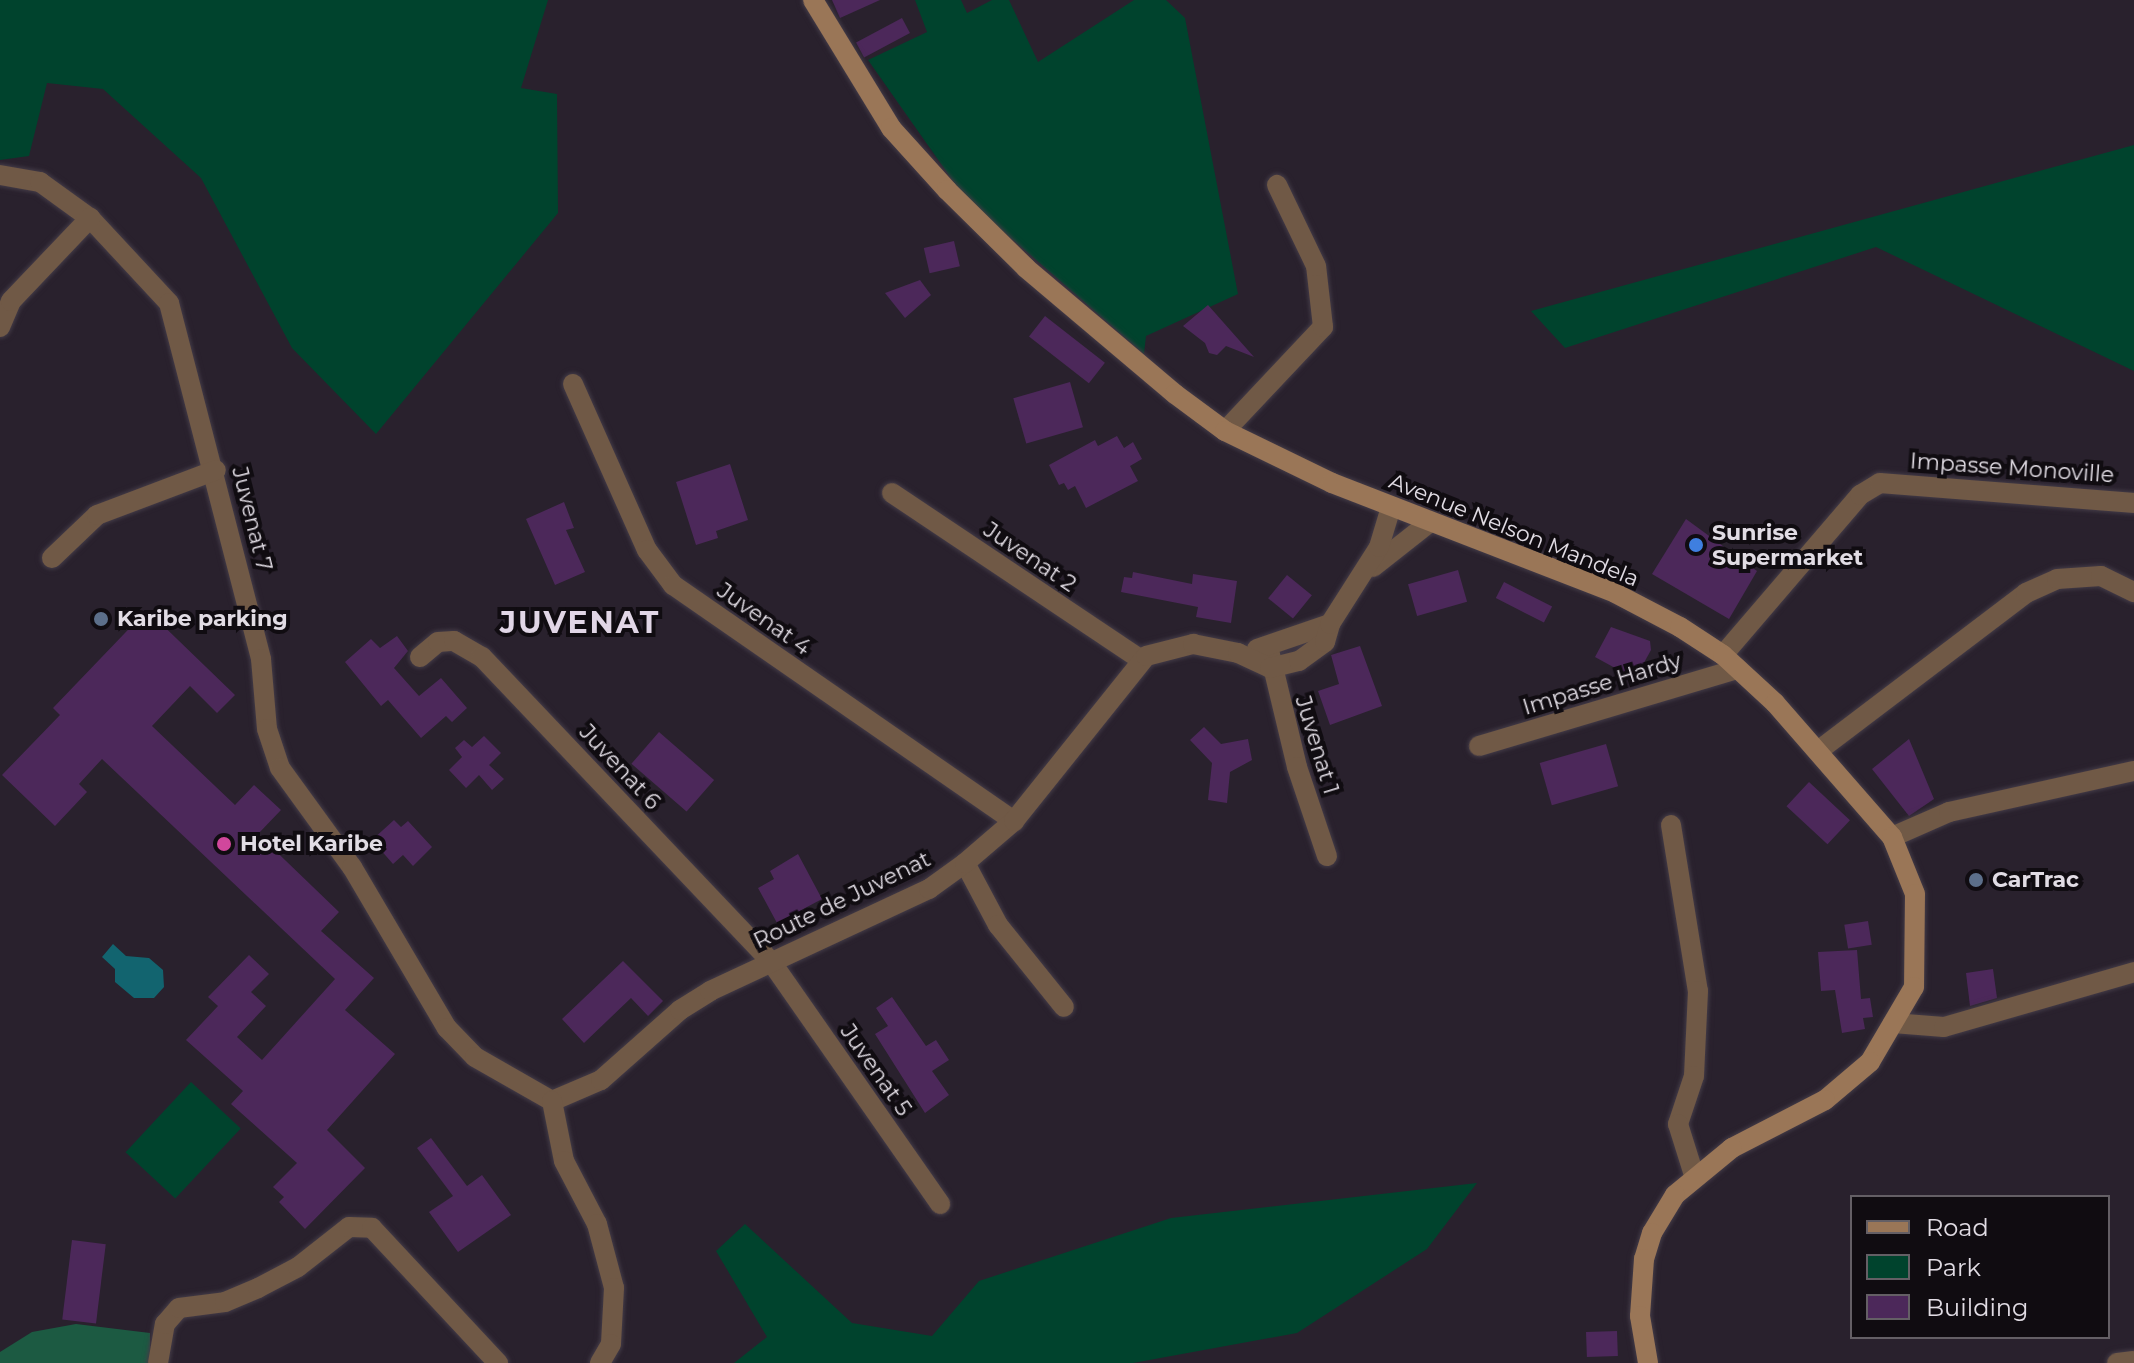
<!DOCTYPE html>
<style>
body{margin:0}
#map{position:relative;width:2134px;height:1363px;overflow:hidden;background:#29212d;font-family:Montserrat,sans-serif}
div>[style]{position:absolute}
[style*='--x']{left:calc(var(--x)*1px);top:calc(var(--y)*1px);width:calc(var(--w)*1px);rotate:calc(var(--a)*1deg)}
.green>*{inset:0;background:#00432d;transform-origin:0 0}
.forest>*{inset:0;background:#1c5a42}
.water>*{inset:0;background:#12646f}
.building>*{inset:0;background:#4c285a;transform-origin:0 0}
.roads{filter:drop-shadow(0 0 2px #433b47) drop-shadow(0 0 2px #433b47)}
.street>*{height:20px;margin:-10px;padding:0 10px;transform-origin:10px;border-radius:10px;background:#705946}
.secondary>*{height:20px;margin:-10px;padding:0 10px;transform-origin:10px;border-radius:10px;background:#9a7657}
.dots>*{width:22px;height:22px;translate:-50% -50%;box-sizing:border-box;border:4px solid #100c11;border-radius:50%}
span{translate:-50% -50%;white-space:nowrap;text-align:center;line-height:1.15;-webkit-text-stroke:8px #100c11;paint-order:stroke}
.street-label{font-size:22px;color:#e1dce4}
.poi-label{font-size:22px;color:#e1dce4;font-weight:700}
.left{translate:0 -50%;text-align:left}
.district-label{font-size:30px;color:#e1d6e6;font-weight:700;letter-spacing:2px}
.legend{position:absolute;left:1850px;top:1195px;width:260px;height:144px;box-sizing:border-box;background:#100c11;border:2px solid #645f65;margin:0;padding:10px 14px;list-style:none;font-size:24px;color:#e1dce4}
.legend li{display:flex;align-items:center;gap:16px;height:40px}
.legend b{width:40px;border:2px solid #645f65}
</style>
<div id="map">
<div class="green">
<i style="clip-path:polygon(0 0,548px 0,521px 88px,557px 94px,558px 213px,376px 434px,292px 348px,201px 178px,103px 89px,47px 83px,29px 156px,0 160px)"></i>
<i style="clip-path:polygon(915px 0,961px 0,967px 13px,992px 0,1009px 0,1038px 62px,1134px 0,1166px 0,1185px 18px,1238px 294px,1146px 336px,1144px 354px,965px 198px,868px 60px,927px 32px)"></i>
<i style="clip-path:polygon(2134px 145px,2134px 371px,1876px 247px,1565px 348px,1531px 311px)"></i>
<i style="left:191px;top:1082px;width:68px;height:96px;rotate:43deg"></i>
<i style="clip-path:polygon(1477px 1183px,1427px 1249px,1297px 1333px,1133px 1363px,734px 1363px,767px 1337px,716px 1251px,745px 1224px,852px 1323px,932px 1336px,979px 1281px,1171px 1218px)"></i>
</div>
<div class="forest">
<i style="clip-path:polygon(76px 1324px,150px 1333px,150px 1363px,0 1363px,0 1352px,32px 1332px)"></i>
</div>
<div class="water">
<i style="clip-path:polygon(113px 944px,126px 956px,149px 958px,163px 970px,164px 987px,154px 998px,134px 998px,115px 982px,115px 969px,102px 957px)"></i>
</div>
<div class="building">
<i style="clip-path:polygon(832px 0,880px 0,840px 18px)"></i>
<i style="left:902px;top:18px;width:17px;height:52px;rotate:62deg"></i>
<i style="left:954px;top:241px;width:26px;height:31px;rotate:77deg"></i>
<i style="clip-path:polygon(920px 280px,931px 295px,905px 318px,885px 293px)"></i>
<i style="clip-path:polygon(1208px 305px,1254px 357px,1226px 346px,1217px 355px,1209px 353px,1205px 343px,1183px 326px)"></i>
<i style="left:1045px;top:316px;width:76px;height:26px;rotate:38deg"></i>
<i style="left:1070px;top:382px;width:47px;height:59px;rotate:74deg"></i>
<i style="clip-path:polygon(1117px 436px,1124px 448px,1133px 442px,1142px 459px,1130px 466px,1138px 481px,1086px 508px,1075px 486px,1068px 490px,1064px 483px,1059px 485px,1049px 465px,1095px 440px,1098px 446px)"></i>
<i style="clip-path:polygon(730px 464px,748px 520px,716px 531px,718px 538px,696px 545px,676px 482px)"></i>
<i style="clip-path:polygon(564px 502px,574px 528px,566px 530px,585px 572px,555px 585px,526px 519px)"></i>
<i style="clip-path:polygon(1686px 519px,1757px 571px,1729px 619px,1652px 574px)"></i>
<i style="left:1458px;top:570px;width:33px;height:52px;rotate:74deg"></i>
<i style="clip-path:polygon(1133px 572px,1192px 584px,1193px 574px,1237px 581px,1231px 623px,1196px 617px,1198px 607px,1121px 592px,1124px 577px,1132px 578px)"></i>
<i style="left:1287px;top:575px;width:32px;height:30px;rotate:39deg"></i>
<i style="left:1504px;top:582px;width:54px;height:18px;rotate:27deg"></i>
<i style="clip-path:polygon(147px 610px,235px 695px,217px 713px,190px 686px,152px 726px,235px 805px,254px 785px,281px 810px,258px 834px,339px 912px,321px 931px,374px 978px,345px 1010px,395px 1054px,327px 1130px,365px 1168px,305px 1229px,279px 1202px,284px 1197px,273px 1187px,297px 1163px,231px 1104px,243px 1091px,186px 1040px,218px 1006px,208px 997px,249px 955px,269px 974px,251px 992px,266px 1006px,237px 1037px,262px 1060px,335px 979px,102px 759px,79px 784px,87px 792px,55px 826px,2px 775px,60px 715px,53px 708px)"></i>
<i style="clip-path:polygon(1611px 627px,1650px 641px,1651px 650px,1635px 679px,1595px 657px)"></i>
<i style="clip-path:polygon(397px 636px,408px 651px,394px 668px,419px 696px,441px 678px,467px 708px,452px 722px,446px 716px,421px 738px,388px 700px,381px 706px,345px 662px,371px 639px,380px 648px)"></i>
<i style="clip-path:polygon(1360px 646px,1382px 706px,1330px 725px,1318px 691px,1339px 684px,1331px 655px)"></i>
<i style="clip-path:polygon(1204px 727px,1221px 744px,1248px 739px,1252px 760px,1230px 772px,1227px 803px,1208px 800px,1212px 763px,1190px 740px)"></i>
<i style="left:659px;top:732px;width:73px;height:42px;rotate:41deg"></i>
<i style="clip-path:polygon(484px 736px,501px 753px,489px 765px,504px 779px,492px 790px,479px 775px,466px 788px,449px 770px,462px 757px,455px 748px,464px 740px,472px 747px)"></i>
<i style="clip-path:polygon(1909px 739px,1934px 799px,1909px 816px,1872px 769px)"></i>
<i style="left:1606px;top:744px;width:44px;height:69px;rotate:74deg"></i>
<i style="left:1809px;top:782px;width:56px;height:33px;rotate:43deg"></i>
<i style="clip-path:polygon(394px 820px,401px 827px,408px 821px,432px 847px,413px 866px,403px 855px,393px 864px,372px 840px)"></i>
<i style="clip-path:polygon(798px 854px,822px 899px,777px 923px,758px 888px,774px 879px,770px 871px)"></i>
<i style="left:1868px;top:921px;width:24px;height:24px;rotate:81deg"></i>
<i style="clip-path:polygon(1857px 950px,1861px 999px,1870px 998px,1873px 1017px,1863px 1018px,1865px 1029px,1842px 1033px,1835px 990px,1821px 991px,1818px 952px)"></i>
<i style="clip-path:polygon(623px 961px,663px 1001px,648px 1016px,631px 998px,584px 1043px,562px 1019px)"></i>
<i style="clip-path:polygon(1993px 969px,1997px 998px,1970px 1006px,1966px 973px)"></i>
<i style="clip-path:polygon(892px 997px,926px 1046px,936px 1040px,949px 1060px,932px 1071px,949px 1095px,925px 1113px,875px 1034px,888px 1026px,876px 1008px)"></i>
<i style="clip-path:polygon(431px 1138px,467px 1186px,482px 1175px,511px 1215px,458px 1252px,429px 1212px,453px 1196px,417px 1148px)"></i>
<i style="left:72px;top:1240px;width:34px;height:80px;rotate:7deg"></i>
<i style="left:1617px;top:1331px;width:25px;height:31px;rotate:88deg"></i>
</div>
<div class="roads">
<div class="street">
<i style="--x:0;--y:175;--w:41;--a:9.9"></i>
<i style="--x:40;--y:182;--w:62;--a:35.8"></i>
<i style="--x:90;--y:218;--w:116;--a:47.1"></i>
<i style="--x:169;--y:303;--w:368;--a:75.5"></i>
<i style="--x:261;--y:659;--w:70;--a:85.1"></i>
<i style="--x:267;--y:729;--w:41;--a:71.6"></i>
<i style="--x:280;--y:768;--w:122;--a:54"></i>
<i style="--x:352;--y:867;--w:187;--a:59.5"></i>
<i style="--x:447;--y:1028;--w:40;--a:46"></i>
<i style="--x:475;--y:1057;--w:89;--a:29.7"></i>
<i style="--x:0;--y:327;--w:28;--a:-67"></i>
<i style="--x:11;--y:301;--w:115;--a:-46.4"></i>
<i style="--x:573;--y:384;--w:182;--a:66"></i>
<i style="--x:647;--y:550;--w:44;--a:53.4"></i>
<i style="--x:673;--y:585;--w:415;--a:34.7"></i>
<i style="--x:1225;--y:431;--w:143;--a:-46.7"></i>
<i style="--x:1323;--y:327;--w:61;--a:-96.5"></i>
<i style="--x:1316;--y:266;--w:90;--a:-115.7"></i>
<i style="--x:892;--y:493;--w:300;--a:33.8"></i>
<i style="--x:52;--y:558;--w:62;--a:-43.7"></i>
<i style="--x:97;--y:515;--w:127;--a:-20.7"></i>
<i style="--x:1373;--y:567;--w:73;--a:-38.3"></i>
<i style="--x:1268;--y:646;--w:124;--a:76.5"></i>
<i style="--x:1297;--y:767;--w:94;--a:71.4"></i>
<i style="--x:1257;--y:649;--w:77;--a:-18.9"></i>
<i style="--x:1723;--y:655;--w:211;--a:-49.4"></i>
<i style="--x:1860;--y:495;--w:23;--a:-31"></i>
<i style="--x:1880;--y:483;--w:255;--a:4.5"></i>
<i style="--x:420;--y:657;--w:23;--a:-40"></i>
<i style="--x:438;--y:642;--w:16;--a:-4"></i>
<i style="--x:454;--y:641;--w:32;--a:30"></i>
<i style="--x:482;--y:657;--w:422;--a:46.5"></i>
<i style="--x:772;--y:963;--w:294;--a:55.1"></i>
<i style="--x:1479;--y:746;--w:270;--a:-16.6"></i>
<i style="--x:1818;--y:751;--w:261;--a:-37.2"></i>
<i style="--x:2026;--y:593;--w:34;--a:-24"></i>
<i style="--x:2057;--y:579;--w:44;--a:-3.9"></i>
<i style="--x:2101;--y:576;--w:37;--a:26"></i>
<i style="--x:1671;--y:825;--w:168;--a:80.8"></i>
<i style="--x:1698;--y:991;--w:85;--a:92.7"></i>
<i style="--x:1694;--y:1076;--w:51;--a:108.4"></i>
<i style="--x:1678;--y:1124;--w:53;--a:72.6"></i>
<i style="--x:1892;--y:837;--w:62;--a:-23.7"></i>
<i style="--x:1949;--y:812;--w:189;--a:-12.5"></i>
<i style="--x:965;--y:863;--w:70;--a:62"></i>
<i style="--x:998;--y:925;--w:105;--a:51.2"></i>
<i style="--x:1893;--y:1023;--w:51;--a:4.5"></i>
<i style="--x:1944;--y:1027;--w:198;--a:-16.1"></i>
<i style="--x:552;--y:1101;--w:53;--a:-23.2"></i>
<i style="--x:601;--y:1080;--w:106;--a:-41.5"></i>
<i style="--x:680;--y:1010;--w:36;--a:-32"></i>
<i style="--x:710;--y:991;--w:242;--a:-25"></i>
<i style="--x:929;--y:889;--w:44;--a:-35.8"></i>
<i style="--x:965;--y:863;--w:65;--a:-40.6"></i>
<i style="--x:1014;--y:821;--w:211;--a:-51.3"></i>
<i style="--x:1146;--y:656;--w:49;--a:-14.3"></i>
<i style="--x:1193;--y:644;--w:46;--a:11.3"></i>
<i style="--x:1238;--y:653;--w:35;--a:25"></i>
<i style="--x:1270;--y:668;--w:30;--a:-14"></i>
<i style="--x:1299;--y:661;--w:32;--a:-36"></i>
<i style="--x:1325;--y:642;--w:19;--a:-74"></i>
<i style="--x:1330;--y:624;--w:91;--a:-57.5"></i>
<i style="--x:1379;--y:547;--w:42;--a:-73.3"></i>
<i style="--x:552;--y:1101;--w:61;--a:78.7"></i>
<i style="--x:564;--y:1161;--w:71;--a:62.4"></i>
<i style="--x:597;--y:1224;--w:66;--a:75.1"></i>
<i style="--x:614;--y:1288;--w:56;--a:93.1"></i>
<i style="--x:611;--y:1344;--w:22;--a:120"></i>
<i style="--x:158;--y:1363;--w:40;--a:-80"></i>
<i style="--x:165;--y:1324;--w:21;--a:-49"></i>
<i style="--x:179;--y:1308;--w:46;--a:-7.4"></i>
<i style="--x:225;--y:1302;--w:36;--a:-23"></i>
<i style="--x:258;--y:1288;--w:45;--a:-27.7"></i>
<i style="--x:298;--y:1267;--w:65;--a:-38.1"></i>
<i style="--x:349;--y:1227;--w:23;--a:2"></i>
<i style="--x:372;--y:1228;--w:185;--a:47"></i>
<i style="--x:2117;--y:1363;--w:17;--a:-7"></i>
</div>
<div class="secondary">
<i style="--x:813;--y:0;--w:150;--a:58.6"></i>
<i style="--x:891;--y:128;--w:84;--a:47.9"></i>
<i style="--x:947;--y:190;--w:111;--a:44.6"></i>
<i style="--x:1026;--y:268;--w:195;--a:40.2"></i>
<i style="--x:1175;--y:394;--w:62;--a:36.5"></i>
<i style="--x:1225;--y:431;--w:119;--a:25.9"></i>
<i style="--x:1332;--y:483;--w:304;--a:21.2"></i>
<i style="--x:1615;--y:593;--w:73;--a:27.6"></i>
<i style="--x:1680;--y:627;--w:51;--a:33.1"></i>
<i style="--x:1723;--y:655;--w:71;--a:42.7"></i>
<i style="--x:1775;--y:703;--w:178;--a:48.9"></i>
<i style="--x:1892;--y:837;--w:61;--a:68"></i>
<i style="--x:1915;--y:894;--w:93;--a:90.6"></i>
<i style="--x:1914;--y:987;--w:87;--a:120.4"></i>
<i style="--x:1870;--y:1062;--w:59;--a:139.8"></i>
<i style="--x:1825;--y:1100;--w:105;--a:152.7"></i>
<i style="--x:1732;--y:1148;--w:74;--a:140.5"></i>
<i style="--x:1675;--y:1195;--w:44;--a:121.2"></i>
<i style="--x:1652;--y:1233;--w:27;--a:107"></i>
<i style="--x:1644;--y:1259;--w:57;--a:94"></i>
<i style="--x:1640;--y:1316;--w:48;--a:80.3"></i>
</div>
</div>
<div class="dots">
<i style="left:1696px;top:545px;background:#3f7fe0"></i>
<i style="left:101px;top:619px;background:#5c6f8a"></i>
<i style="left:224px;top:844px;background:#d1479c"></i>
<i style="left:1976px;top:880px;background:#5c6f8a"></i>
</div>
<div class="street-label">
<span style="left:2012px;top:468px;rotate:4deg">Impasse Monoville</span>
<span style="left:252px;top:519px;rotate:76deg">Juvenat 7</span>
<span style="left:1514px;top:530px;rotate:22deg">Avenue Nelson Mandela</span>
<span style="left:1030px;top:557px;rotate:34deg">Juvenat 2</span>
<span style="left:764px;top:619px;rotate:35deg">Juvenat 4</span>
<span style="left:1602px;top:684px;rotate:-17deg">Impasse Hardy</span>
<span style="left:1317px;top:745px;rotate:73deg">Juvenat 1</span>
<span style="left:620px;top:767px;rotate:47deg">Juvenat 6</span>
<span style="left:842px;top:900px;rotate:-26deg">Route de Juvenat</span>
<span style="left:876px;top:1070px;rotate:55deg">Juvenat 5</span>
</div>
<div class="poi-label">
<span class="left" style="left:1712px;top:545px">Sunrise<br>Supermarket</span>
<span class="left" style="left:117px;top:619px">Karibe parking</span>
<span class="left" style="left:240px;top:844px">Hotel Karibe</span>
<span class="left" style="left:1992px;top:880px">CarTrac</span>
</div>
<div class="district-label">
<span style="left:580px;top:623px">JUVENAT</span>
</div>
<ul class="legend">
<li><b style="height:10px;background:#9a7657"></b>Road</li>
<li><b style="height:22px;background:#00432d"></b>Park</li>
<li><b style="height:22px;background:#4c285a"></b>Building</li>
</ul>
</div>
